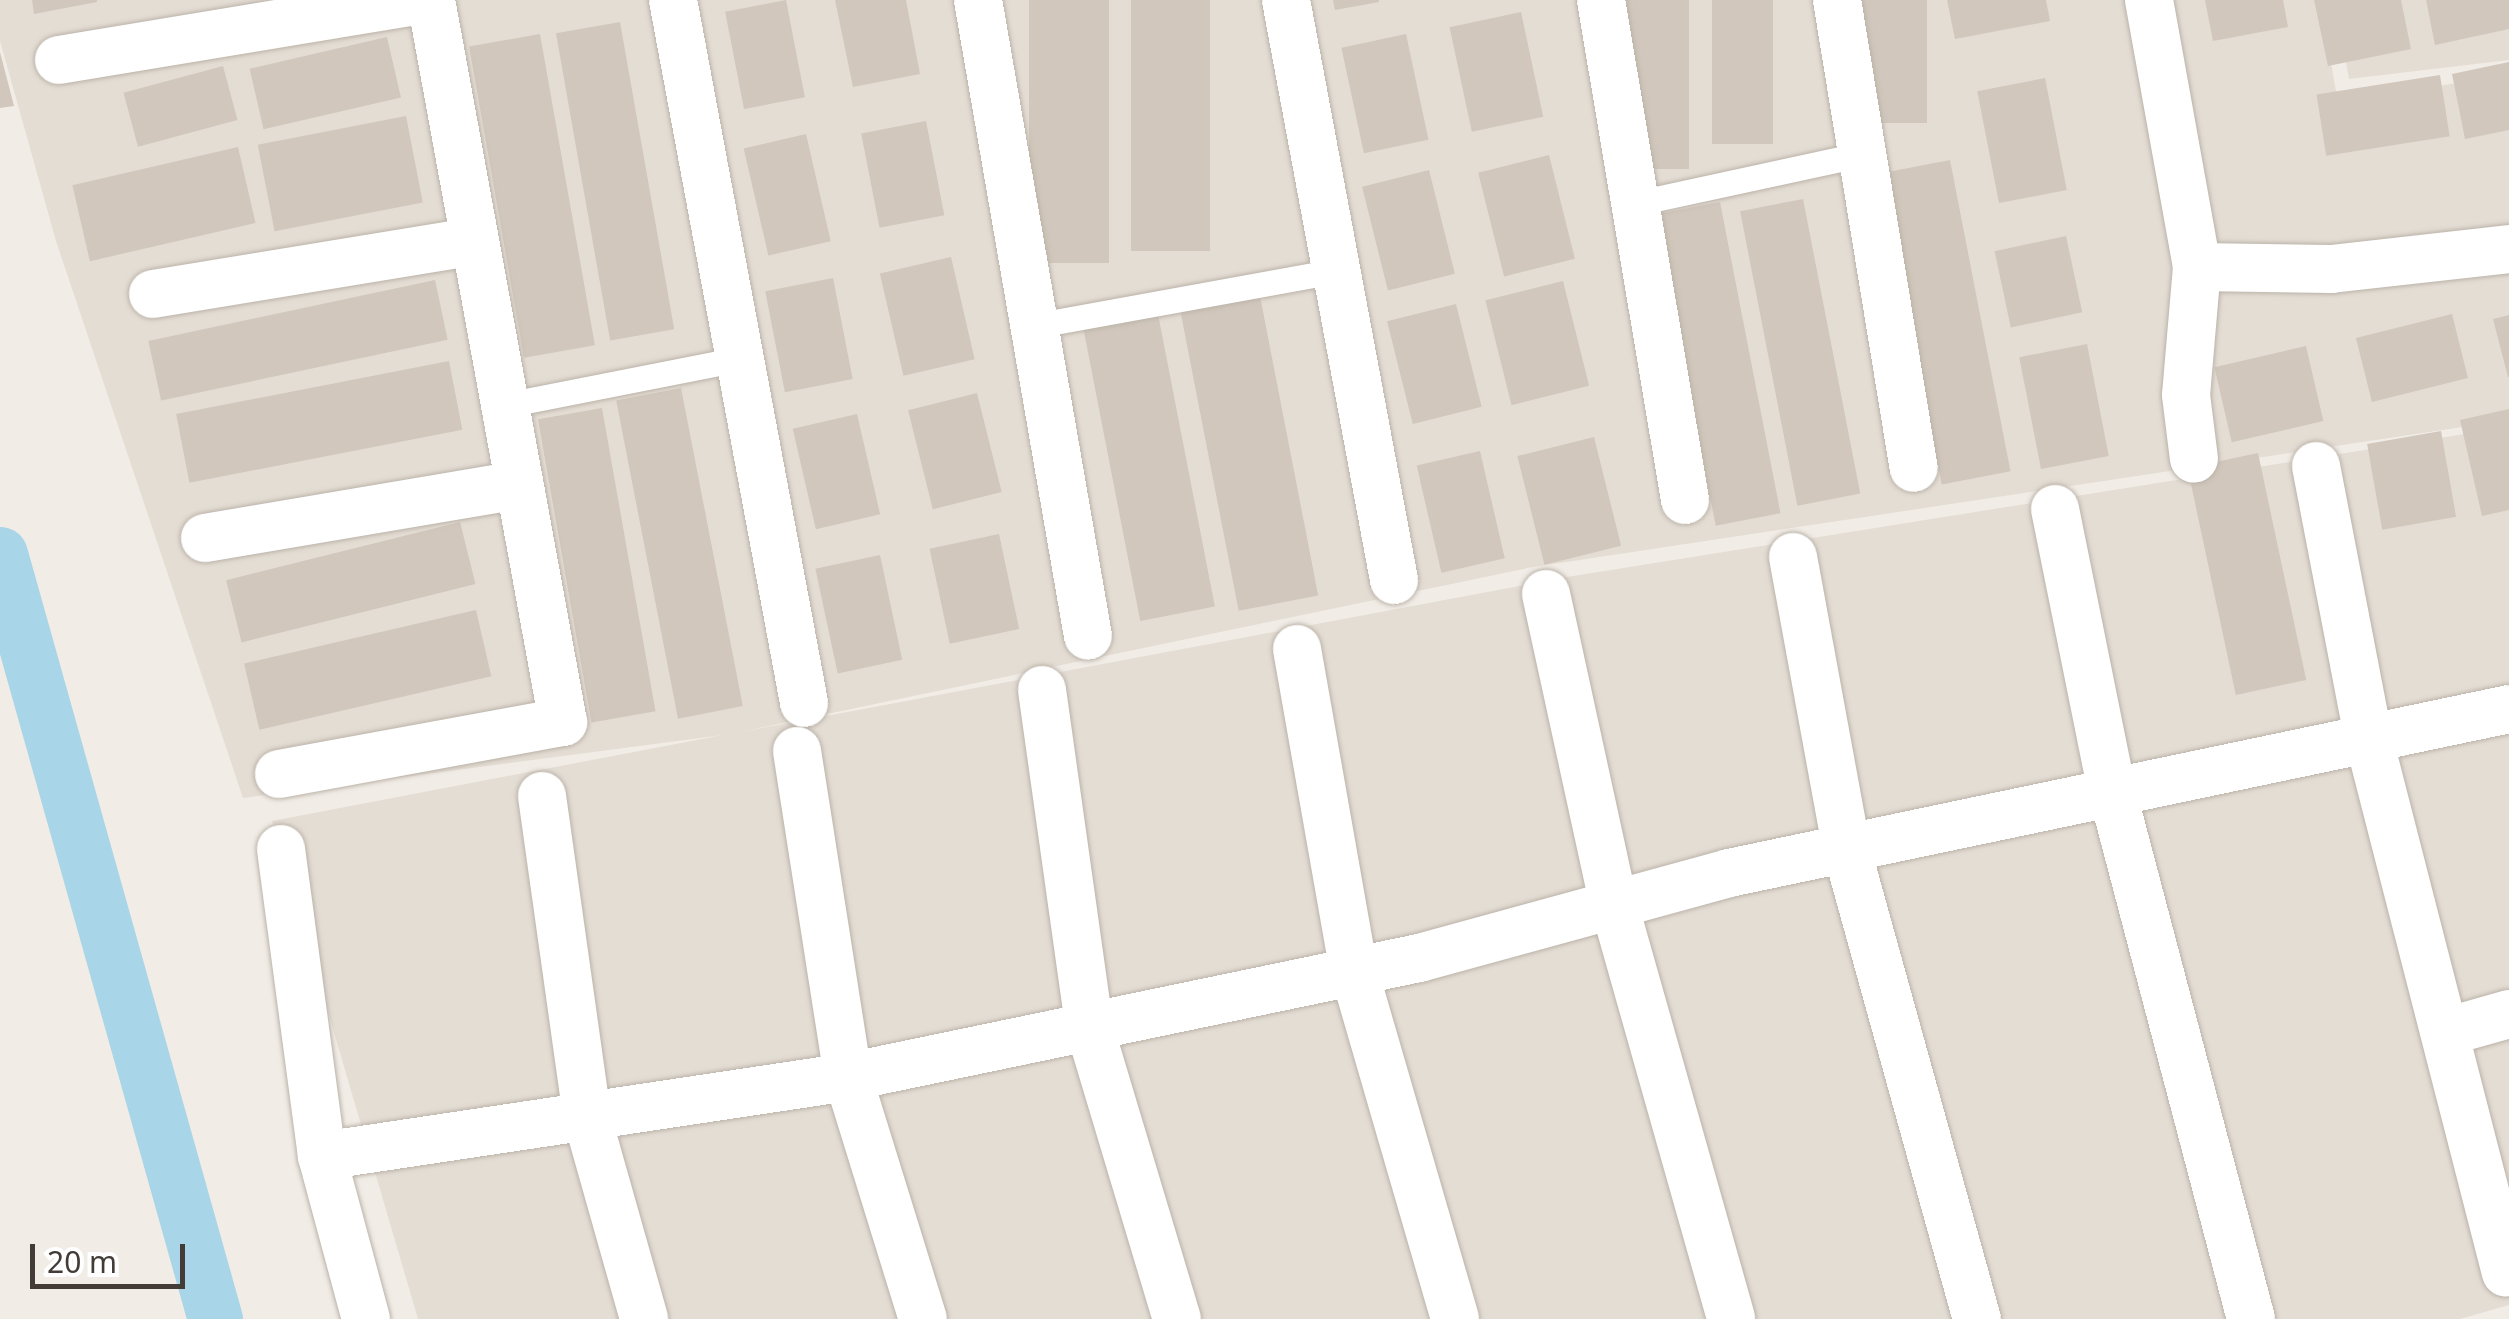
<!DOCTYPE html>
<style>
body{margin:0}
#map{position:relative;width:2509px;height:1319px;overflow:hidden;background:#f1ece6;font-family:"Noto Sans",sans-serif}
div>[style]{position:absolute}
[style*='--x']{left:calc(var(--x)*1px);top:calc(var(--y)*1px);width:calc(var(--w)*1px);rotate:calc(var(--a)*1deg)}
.residential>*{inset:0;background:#e4ddd4}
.canal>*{height:55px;margin:-27.5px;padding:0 27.5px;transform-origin:27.5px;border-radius:27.5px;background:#a8d5e7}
.building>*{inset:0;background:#d1c7bc;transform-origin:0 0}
.roads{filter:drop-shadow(0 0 2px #bbb3a9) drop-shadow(0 0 2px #bbb3a9)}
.lane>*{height:25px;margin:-12.5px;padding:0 12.5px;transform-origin:12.5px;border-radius:12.5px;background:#fff}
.street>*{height:48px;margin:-24px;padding:0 24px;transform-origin:24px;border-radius:24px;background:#fff}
span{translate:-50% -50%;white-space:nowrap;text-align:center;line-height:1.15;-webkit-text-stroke:9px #fff;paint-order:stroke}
.scale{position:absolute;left:30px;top:1244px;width:155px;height:45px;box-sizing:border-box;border:5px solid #433c36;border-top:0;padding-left:12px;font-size:30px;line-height:35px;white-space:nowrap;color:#433c36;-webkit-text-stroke:8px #fff;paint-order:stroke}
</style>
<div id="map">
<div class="residential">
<i style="clip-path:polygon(0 0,2320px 0,2338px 103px,2509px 74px,2509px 420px,1533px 567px,740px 732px,1567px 577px,2509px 427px,2509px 1305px,2460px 1319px,418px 1319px,272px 821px,723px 735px,243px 798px,56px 241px,0 41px)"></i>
<i style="clip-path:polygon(2335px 0,2509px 0,2509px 60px,2349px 79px)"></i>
</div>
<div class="canal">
<i style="--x:0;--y:554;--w:795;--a:74.3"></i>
</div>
<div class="building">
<i style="clip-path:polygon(32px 0,97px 0,97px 2px,34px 14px)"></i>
<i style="left:786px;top:0;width:99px;height:62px;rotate:79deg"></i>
<i style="clip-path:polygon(835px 0,906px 0,920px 74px,853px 87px)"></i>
<i style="left:1029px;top:0;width:80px;height:263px"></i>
<i style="left:1131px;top:0;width:79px;height:251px"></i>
<i style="clip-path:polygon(1333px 0,1379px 0,1379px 2px,1335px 10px)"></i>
<i style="left:1617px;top:0;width:72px;height:169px"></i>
<i style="left:1712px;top:0;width:61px;height:144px"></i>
<i style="left:1854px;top:0;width:73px;height:123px"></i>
<i style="clip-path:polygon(1947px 0,2046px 0,2050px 21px,1955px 39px)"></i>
<i style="clip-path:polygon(2205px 0,2283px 0,2288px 27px,2213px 41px)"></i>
<i style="clip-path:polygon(2314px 0,2401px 0,2411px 49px,2328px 66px)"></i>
<i style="clip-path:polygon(2426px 0,2509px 0,2509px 29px,2435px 45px)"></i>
<i style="left:1521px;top:12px;width:107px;height:73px;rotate:78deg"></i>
<i style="left:620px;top:22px;width:312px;height:65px;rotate:80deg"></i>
<i style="left:540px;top:34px;width:316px;height:72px;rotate:80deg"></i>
<i style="left:1406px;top:34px;width:108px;height:66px;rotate:78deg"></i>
<i style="left:387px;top:37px;width:62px;height:141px;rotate:77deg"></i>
<i style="clip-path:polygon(0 52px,14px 106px,0 108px)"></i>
<i style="clip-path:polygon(2509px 62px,2509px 130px,2465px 139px,2452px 74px)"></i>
<i style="left:223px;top:66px;width:56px;height:103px;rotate:75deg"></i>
<i style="left:2440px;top:75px;width:62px;height:125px;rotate:81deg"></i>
<i style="left:2045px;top:78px;width:114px;height:69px;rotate:79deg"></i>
<i style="left:406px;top:116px;width:88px;height:151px;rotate:79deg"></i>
<i style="left:926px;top:121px;width:96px;height:66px;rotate:79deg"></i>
<i style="left:806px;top:134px;width:110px;height:64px;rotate:77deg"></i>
<i style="left:238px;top:147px;width:78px;height:170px;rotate:77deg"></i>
<i style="left:1549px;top:155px;width:107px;height:73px;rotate:76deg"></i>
<i style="left:1950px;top:160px;width:317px;height:70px;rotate:79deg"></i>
<i style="left:1429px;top:170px;width:107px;height:69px;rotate:76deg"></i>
<i style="left:1803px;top:199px;width:300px;height:64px;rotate:79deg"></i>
<i style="left:1720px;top:202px;width:317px;height:66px;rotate:79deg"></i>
<i style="left:2066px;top:236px;width:78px;height:73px;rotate:78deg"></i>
<i style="left:951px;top:257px;width:105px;height:73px;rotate:77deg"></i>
<i style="left:833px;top:278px;width:103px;height:69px;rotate:79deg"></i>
<i style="left:435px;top:280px;width:61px;height:293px;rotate:78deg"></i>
<i style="left:1563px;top:281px;width:108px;height:80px;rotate:76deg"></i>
<i style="left:1260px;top:296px;width:305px;height:81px;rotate:79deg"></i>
<i style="left:1456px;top:304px;width:106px;height:71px;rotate:76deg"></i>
<i style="left:1158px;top:314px;width:298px;height:76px;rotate:79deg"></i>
<i style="left:2452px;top:314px;width:66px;height:99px;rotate:76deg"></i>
<i style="clip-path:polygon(2509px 315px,2509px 377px,2508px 377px,2493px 319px)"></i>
<i style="left:2087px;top:344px;width:114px;height:69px;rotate:79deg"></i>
<i style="left:2306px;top:346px;width:77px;height:94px;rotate:77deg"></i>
<i style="left:449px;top:361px;width:70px;height:278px;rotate:79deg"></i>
<i style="left:681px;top:388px;width:324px;height:66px;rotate:79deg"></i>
<i style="left:977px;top:393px;width:102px;height:71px;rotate:76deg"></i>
<i style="left:602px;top:408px;width:308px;height:65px;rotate:80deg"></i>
<i style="clip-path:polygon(2509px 409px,2509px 510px,2482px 516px,2460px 420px)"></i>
<i style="left:857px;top:414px;width:103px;height:66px;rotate:77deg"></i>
<i style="left:2441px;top:431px;width:87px;height:75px;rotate:80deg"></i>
<i style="left:1594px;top:437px;width:112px;height:79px;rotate:76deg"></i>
<i style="left:1480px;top:451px;width:110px;height:65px;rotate:77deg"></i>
<i style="left:2258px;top:453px;width:232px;height:72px;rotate:78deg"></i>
<i style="left:460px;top:522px;width:64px;height:241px;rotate:76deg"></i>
<i style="left:999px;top:534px;width:97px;height:71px;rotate:78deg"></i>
<i style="left:880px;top:555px;width:107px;height:66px;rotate:78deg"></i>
<i style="left:476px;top:610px;width:68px;height:238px;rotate:77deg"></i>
</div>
<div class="roads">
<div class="lane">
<i style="--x:1637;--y:203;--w:232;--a:-12.2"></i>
<i style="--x:1038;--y:325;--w:302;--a:-10.3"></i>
<i style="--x:505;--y:405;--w:239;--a:-11.1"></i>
</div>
<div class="street">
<i style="--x:673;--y:0;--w:715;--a:79.44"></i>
<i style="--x:978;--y:0;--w:645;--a:80.19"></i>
<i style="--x:1286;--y:0;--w:590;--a:79.45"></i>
<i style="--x:1601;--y:0;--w:507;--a:80.46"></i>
<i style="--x:1837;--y:0;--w:474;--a:80.7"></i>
<i style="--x:2149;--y:0;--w:271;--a:79.8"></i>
<i style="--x:2197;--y:267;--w:128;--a:94.9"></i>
<i style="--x:2186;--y:395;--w:64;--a:82.9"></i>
<i style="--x:59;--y:60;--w:366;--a:-9.4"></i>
<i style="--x:2197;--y:267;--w:134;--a:0.9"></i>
<i style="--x:2331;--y:269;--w:179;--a:-6.4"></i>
<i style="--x:153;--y:294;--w:326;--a:-9.3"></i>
<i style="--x:2316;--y:466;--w:275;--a:79.1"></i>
<i style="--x:2368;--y:736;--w:554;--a:75.59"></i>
<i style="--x:2055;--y:509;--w:288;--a:78.6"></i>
<i style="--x:2112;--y:791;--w:546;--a:75.25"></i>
<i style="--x:205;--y:538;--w:318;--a:-9.6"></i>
<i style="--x:1793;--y:557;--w:295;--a:79.6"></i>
<i style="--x:1846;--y:847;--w:490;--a:74.5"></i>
<i style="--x:1546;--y:594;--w:314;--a:77.7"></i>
<i style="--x:1613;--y:901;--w:434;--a:74.2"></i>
<i style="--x:1297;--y:649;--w:327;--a:80"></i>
<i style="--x:1354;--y:971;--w:362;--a:73.8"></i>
<i style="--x:1042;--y:690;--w:339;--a:82"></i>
<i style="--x:1089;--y:1026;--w:306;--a:73.3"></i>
<i style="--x:797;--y:751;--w:330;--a:81.1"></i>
<i style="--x:848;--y:1077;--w:253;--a:72.8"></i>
<i style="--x:279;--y:774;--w:289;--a:-10.4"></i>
<i style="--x:563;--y:722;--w:734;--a:-100.36"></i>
<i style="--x:542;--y:796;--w:324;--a:82"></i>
<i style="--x:587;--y:1117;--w:210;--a:74.2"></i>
<i style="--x:281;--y:849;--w:310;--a:82.4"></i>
<i style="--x:322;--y:1156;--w:169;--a:74.9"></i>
<i style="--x:2449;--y:1031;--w:62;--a:-15.8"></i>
<i style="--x:322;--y:1156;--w:532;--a:-8.54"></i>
<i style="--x:848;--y:1077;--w:583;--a:-11.77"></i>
<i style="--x:1419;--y:958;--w:321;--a:-15.3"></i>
<i style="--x:1729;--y:873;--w:797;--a:-11.87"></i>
</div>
</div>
<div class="scale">20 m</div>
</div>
